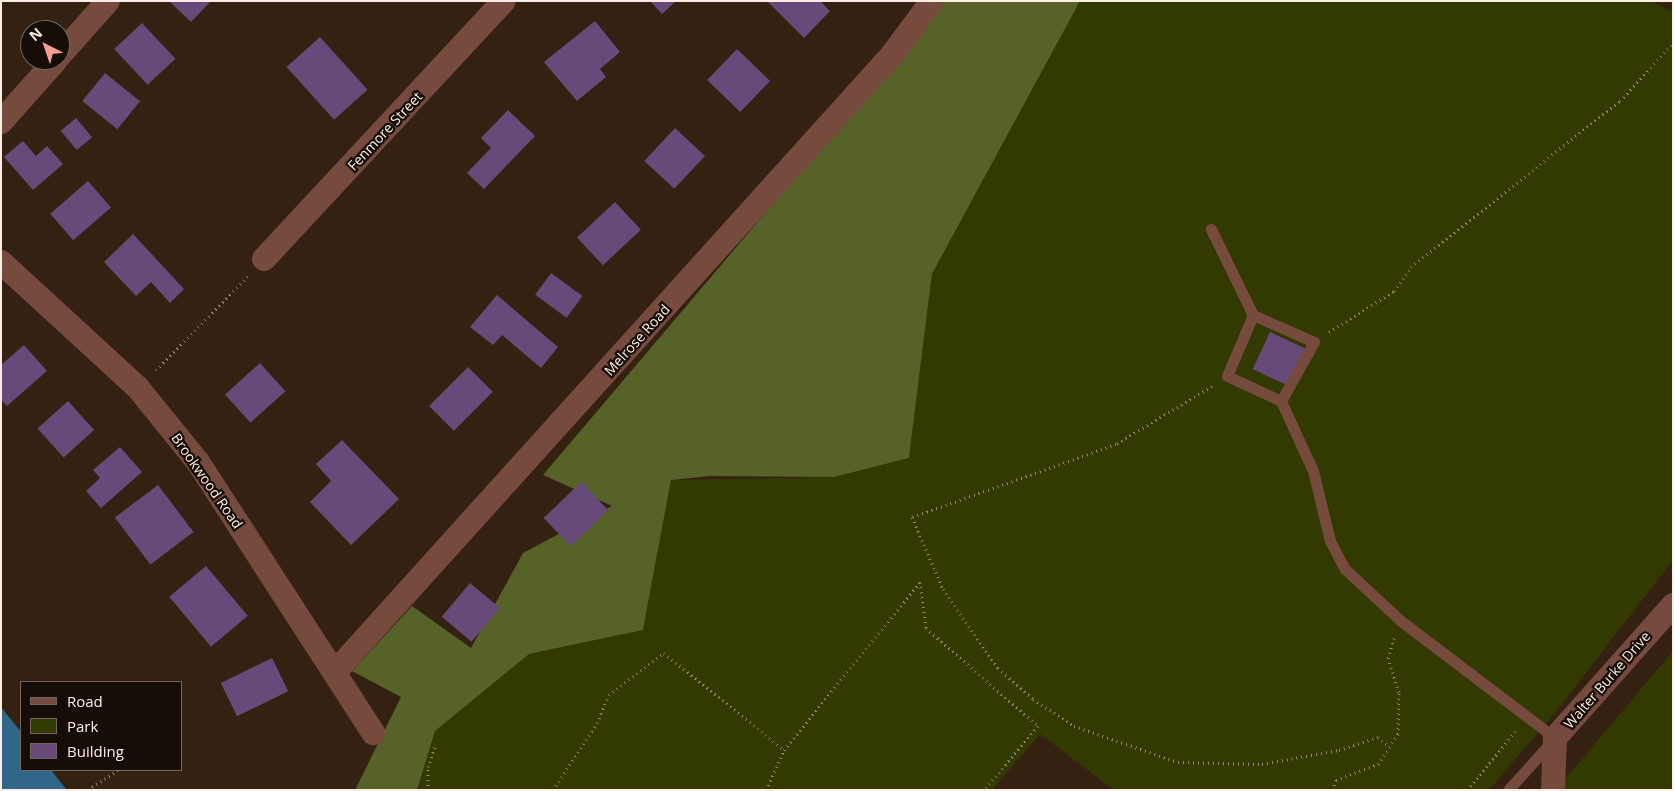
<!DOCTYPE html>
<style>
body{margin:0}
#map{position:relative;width:1674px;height:791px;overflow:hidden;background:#352112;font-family:"Open Sans",sans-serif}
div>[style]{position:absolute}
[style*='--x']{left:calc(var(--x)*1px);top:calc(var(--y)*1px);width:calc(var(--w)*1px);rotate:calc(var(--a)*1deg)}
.green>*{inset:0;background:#323a02}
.forest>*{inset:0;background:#576229}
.water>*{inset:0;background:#2f668a}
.building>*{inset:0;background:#674a79;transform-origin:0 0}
.path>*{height:3px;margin-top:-1.5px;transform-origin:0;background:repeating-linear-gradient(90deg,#958477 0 1px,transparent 0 5px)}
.service>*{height:11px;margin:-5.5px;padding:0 5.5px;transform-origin:5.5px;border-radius:5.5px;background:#764a3d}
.minor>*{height:24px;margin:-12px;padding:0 12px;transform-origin:12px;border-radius:12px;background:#764a3d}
span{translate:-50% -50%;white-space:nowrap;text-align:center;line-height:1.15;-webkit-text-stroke:4.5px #160d07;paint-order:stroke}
.street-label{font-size:14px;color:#fdefe5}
.frame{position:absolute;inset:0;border:2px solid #fdefe5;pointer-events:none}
.legend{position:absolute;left:20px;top:681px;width:162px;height:90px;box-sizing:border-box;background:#160d07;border:1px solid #726760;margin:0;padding:6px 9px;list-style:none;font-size:15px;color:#fdefe5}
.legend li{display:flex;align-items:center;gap:10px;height:25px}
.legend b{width:25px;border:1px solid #726760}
.north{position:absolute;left:20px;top:20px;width:50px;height:50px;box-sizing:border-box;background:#160d07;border:1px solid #726760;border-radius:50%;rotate:319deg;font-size:14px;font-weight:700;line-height:20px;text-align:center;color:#fdefe5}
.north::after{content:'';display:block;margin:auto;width:18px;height:22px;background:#f59d8e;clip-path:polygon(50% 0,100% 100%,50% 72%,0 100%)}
</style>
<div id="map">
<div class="green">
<i style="clip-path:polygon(1080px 1px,1651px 1px,1673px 12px,1673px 560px,1558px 709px,1489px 790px,1114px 790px,1040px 734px,992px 790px,417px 790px,435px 731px,518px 657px,643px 630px,671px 480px,834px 477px,909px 458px,932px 274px)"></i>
<i style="clip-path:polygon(1673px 651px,1673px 790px,1556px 790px)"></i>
</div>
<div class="forest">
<i style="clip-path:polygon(945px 1px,1080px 1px,932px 274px,909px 458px,834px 477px,710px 476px,671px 480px,643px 630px,529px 654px,435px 731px,417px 790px,355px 790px,401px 697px,352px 671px,412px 606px,471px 648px,523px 553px,612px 506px,543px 475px)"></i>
</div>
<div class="water">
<i style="clip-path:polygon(1px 707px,21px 732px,21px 770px,51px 770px,67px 790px,1px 790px)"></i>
</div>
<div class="building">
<i style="clip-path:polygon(169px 1px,211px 1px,191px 22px)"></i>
<i style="clip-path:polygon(650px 1px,676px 1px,662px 14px)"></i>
<i style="clip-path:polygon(767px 1px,820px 1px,830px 11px,804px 38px)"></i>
<i style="clip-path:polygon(595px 21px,620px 52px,600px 69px,606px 77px,577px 101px,544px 62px)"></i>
<i style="left:142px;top:23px;width:49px;height:38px;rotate:47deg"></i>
<i style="left:320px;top:37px;width:71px;height:45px;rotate:48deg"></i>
<i style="left:737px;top:49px;width:46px;height:43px;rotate:44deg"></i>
<i style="left:105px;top:73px;width:45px;height:36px;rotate:39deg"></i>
<i style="clip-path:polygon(508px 110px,535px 136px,484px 189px,467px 173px,491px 148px,481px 138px)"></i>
<i style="left:76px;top:118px;width:25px;height:20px;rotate:50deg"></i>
<i style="left:675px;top:128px;width:41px;height:45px;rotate:43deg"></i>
<i style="clip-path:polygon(23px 141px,36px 156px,47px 146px,63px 164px,33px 190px,4px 157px)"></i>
<i style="left:88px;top:181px;width:35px;height:50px;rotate:49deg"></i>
<i style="left:615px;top:202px;width:38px;height:52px;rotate:47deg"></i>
<i style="clip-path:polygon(133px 234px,184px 289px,170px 303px,151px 282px,136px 296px,104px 262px)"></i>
<i style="left:551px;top:273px;width:39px;height:27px;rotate:36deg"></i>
<i style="clip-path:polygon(497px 295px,558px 347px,541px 368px,502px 335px,493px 345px,470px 327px)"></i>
<i style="left:1270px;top:332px;width:40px;height:41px;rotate:25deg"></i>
<i style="clip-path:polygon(24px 345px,47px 371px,7px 406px,1px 400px,1px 365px)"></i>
<i style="left:260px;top:363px;width:38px;height:47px;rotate:48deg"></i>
<i style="left:468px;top:367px;width:35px;height:55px;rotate:45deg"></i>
<i style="left:68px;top:401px;width:39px;height:41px;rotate:48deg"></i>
<i style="clip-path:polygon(342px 440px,399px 499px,351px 545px,310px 502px,331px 481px,316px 464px)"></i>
<i style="clip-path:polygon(120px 447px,142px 472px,101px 508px,86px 491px,100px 478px,93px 470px)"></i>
<i style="left:581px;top:482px;width:39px;height:52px;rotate:46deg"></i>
<i style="left:158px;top:485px;width:59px;height:54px;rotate:53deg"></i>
<i style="left:206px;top:566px;width:65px;height:48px;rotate:50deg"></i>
<i style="left:470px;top:583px;width:39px;height:44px;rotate:40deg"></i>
<i style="left:272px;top:658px;width:37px;height:57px;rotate:64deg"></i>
</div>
<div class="path">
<i style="--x:1329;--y:332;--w:77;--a:-32.2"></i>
<i style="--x:1394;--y:291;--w:29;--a:-55"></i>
<i style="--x:1411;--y:267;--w:267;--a:-38.5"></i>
<i style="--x:1620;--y:101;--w:79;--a:-47.6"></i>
<i style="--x:156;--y:370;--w:132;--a:-45.6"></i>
<i style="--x:1212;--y:386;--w:112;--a:148.9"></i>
<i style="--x:1116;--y:444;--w:217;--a:160.3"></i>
<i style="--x:912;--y:517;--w:78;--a:66.7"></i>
<i style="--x:943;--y:589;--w:96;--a:55.2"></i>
<i style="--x:998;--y:668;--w:47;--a:41.5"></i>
<i style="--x:1033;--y:699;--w:49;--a:33.4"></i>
<i style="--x:1074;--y:726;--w:110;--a:19.1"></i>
<i style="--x:1178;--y:762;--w:84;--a:1.4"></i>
<i style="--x:1262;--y:764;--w:78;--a:-10.3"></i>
<i style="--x:1339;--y:750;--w:41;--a:-18.4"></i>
<i style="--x:1378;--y:737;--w:14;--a:39"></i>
<i style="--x:88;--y:790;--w:36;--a:-34"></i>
<i style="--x:428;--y:790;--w:23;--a:-90"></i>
<i style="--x:428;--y:767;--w:24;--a:-71"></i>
<i style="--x:553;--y:790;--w:80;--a:-56.7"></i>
<i style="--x:597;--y:723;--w:30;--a:-67"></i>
<i style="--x:609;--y:695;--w:69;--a:-37.4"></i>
<i style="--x:664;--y:653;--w:154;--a:38.9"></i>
<i style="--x:784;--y:750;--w:216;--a:-51"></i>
<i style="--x:920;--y:582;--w:46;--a:82.6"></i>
<i style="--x:926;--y:628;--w:149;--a:41.2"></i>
<i style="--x:1038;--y:726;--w:84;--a:130.2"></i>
<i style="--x:766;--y:790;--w:44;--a:-65.8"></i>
<i style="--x:1332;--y:790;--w:11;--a:-68"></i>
<i style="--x:1336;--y:780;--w:45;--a:-20.9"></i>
<i style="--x:1378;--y:764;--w:36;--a:-56"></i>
<i style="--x:1398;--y:734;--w:42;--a:-88.6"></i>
<i style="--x:1399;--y:692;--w:36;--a:-108"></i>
<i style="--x:1388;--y:658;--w:21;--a:-73"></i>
<i style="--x:1467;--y:790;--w:77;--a:-50.3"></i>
</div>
<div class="service">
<i style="--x:1211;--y:229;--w:96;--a:64"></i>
<i style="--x:1281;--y:401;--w:68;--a:-60.8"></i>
<i style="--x:1314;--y:342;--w:67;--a:-156.1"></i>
<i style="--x:1253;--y:315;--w:66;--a:113.1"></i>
<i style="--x:1227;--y:376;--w:60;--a:24.8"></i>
<i style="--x:1281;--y:401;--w:77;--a:65.4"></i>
<i style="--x:1313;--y:471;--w:72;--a:76.3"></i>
<i style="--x:1330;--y:541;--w:32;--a:62"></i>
<i style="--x:1345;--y:569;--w:76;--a:42.9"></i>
<i style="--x:1401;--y:621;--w:193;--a:37.2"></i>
<i style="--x:1555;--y:738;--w:70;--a:132.1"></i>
</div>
<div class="minor">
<i style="--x:60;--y:55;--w:72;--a:-48.4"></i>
<i style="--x:1;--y:122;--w:83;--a:-48.4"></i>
<i style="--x:264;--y:259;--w:352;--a:-47.1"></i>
<i style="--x:1;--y:262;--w:186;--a:42.6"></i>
<i style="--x:138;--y:388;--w:95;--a:51"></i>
<i style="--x:198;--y:462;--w:323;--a:57.1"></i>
<i style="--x:335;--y:672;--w:831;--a:-47.93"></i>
<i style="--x:892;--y:55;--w:67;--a:-53.5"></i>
<i style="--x:1553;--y:790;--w:52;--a:-87.8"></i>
<i style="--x:1555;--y:738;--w:178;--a:-48.4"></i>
</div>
<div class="street-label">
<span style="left:385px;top:131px;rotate:-47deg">Fenmore Street</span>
<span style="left:637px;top:340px;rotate:-48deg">Melrose Road</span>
<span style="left:207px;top:481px;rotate:55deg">Brookwood Road</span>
<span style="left:1607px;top:680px;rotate:-49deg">Walter Burke Drive</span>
</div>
<div class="frame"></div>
<ul class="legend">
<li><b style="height:6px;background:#764a3d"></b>Road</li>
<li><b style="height:14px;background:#323a02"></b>Park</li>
<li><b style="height:14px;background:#674a79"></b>Building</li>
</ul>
<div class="north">N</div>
</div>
